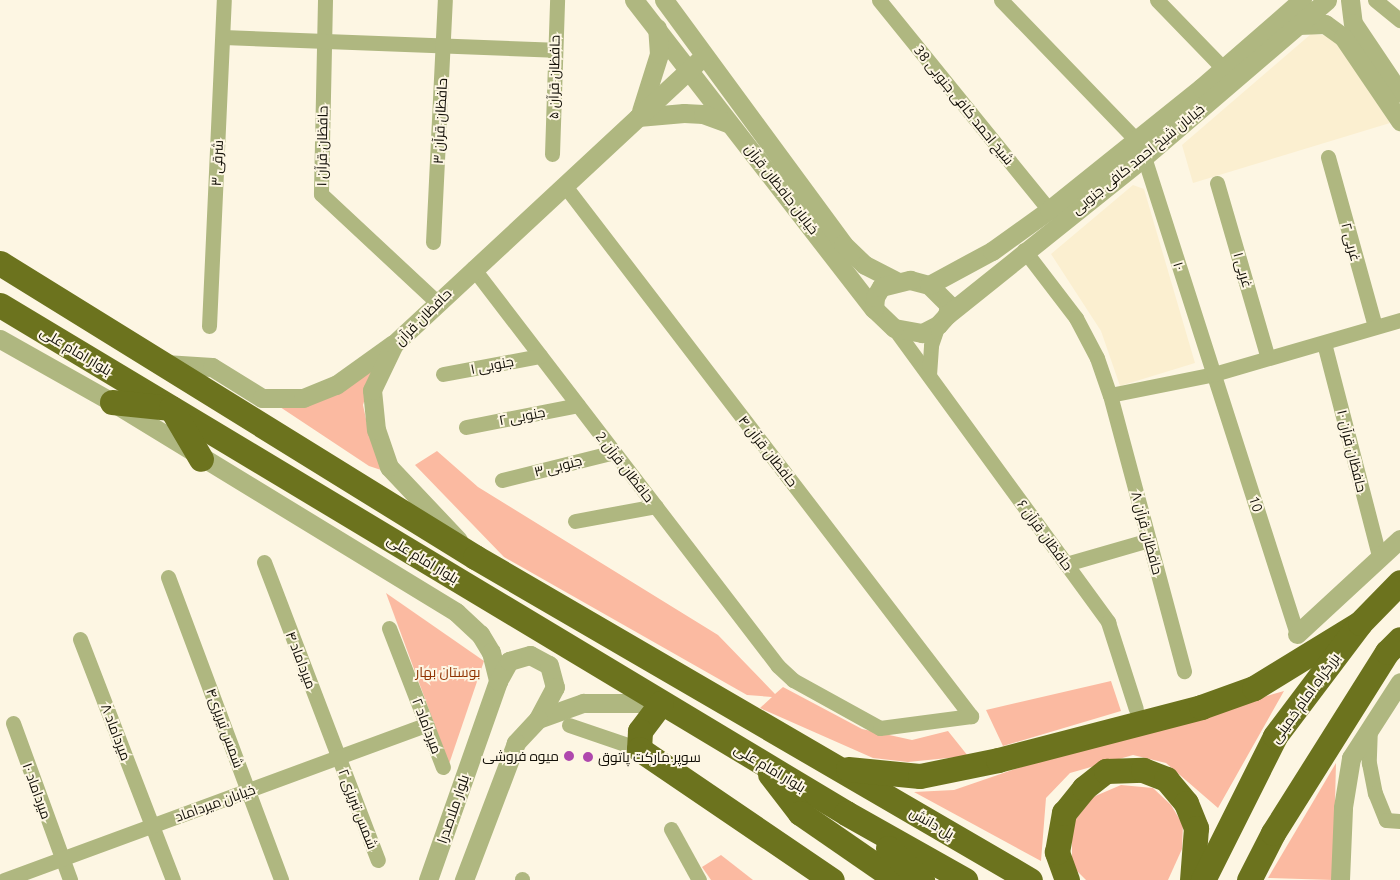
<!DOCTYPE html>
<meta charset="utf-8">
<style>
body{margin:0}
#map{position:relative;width:1400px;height:880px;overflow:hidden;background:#fdf6e3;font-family:Ubuntu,Cairo,sans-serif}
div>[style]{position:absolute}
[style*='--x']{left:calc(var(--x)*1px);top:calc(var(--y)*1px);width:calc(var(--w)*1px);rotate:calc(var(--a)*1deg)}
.built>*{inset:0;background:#fbefd0}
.green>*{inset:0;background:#fbbaa1}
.minor>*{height:15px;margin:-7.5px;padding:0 7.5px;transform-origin:7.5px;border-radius:7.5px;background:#afb780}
.tertiary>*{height:19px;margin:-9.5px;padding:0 9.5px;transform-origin:9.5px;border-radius:9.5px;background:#afb780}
.trunk>*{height:25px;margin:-12.5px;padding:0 12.5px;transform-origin:12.5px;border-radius:12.5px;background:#6c731e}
.dots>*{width:14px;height:14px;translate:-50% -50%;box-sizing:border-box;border:2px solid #fdf6e3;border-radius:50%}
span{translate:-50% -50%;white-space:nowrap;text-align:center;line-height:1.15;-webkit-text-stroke:4px #fdf6e3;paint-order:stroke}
.street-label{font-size:14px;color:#120f07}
.park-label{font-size:14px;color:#903403}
.poi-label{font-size:14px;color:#120f07}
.right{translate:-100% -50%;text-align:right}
.left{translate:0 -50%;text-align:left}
</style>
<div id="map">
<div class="built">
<i style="clip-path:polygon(1311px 34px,1332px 36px,1390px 123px,1193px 183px,1182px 145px)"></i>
<i style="clip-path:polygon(1133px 185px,1144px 189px,1195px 363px,1120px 386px,1101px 331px,1051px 254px)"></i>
</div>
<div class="green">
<i style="clip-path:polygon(376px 363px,363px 405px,370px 438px,387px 472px,369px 466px,274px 403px)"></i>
<i style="clip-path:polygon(437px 451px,478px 487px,718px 635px,775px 694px,783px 687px,862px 729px,912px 740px,948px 731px,968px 756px,908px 762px,873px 758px,760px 708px,772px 697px,747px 695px,504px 557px,415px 465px)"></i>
<i style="clip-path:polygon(386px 593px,484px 661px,449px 764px)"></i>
<i style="clip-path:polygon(1111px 681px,1121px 711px,1003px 746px,986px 710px)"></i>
<i style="clip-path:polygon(1284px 691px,1218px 808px,1166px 763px,1133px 755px,1070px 773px,1046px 798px,1041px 861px,914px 792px,954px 790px,1027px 765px)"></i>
<i style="clip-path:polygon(1336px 763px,1333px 880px,1268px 878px)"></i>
<i style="clip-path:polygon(1121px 785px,1153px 788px,1171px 805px,1183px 825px,1182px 849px,1168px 880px,1086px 880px,1072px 866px,1072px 824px,1093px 797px)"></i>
<i style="clip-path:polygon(721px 855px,753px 880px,711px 880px,702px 867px)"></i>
</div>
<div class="minor">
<i style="--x:325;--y:0;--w:194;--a:91.2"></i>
<i style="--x:321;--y:194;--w:158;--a:43"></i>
<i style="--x:879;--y:0;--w:270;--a:51"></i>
<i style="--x:1001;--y:0;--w:194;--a:46"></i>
<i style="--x:1157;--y:0;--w:95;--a:45.9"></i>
<i style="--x:1375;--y:0;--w:32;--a:39"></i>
<i style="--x:223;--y:37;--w:331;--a:2.2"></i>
<i style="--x:552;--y:154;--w:154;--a:-88.1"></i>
<i style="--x:1144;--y:157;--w:501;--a:72.22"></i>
<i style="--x:1328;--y:157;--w:176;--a:74.5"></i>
<i style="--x:1217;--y:183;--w:182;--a:73.8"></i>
<i style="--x:565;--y:186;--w:668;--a:52.55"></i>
<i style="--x:433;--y:242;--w:242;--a:-87.2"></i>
<i style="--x:1024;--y:250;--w:86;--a:52.6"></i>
<i style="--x:1076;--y:318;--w:45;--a:62.3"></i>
<i style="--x:1097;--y:358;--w:39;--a:71"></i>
<i style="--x:1110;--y:395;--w:106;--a:-11.4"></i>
<i style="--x:1214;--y:374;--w:194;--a:-16.2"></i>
<i style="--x:473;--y:268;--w:501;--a:52.54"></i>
<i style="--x:778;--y:666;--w:21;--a:43"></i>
<i style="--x:793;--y:680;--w:99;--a:28.9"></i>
<i style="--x:880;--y:728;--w:92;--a:-7.5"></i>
<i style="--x:209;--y:326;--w:326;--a:-87.4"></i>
<i style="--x:894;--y:328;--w:364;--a:53.9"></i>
<i style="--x:1108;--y:622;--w:91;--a:72.2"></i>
<i style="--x:1324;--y:343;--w:223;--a:75.5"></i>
<i style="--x:443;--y:374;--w:99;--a:-10.5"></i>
<i style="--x:929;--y:375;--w:30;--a:-86"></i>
<i style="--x:931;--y:345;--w:21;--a:-71"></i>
<i style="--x:1110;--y:395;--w:286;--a:75"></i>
<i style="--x:466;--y:427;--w:114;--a:-11.1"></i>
<i style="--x:502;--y:480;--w:115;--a:-14"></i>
<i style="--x:575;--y:521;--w:82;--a:-10.5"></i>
<i style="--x:264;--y:562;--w:319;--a:69.1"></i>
<i style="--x:1066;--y:564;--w:86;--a:-16.1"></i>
<i style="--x:168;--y:577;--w:323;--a:69.5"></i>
<i style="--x:389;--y:628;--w:149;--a:68.8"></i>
<i style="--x:80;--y:639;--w:258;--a:68.9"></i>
<i style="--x:13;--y:723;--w:167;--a:70"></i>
<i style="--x:569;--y:725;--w:74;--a:18.9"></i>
<i style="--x:1370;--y:726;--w:37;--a:92"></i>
<i style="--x:1369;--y:763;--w:31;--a:79"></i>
<i style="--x:1375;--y:793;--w:29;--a:68"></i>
<i style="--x:1386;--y:820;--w:14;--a:4"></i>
<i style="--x:671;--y:829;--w:58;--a:61.2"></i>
<i style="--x:522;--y:879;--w:1;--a:90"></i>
<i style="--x:4;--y:880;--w:450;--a:-20.2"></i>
</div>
<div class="tertiary">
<i style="--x:634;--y:0;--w:391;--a:52.2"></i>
<i style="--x:664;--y:0;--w:303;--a:53.7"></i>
<i style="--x:843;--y:244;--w:30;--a:44"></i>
<i style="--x:865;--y:265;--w:36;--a:27"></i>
<i style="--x:1350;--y:0;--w:23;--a:83"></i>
<i style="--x:1353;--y:23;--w:84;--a:56.1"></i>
<i style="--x:1298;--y:25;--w:27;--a:-2"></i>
<i style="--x:1325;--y:24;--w:22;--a:36"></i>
<i style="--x:1343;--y:37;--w:102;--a:55.8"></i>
<i style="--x:641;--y:111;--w:60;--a:-72.5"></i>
<i style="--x:659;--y:54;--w:26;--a:-94"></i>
<i style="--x:638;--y:117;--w:46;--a:-5"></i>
<i style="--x:684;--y:113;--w:19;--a:3"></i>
<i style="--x:703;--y:114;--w:27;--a:20"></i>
<i style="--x:910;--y:280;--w:20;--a:15"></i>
<i style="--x:929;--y:285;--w:28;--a:45"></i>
<i style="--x:949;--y:305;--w:10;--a:101"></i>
<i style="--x:947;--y:315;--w:13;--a:132"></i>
<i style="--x:938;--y:325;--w:18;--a:153"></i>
<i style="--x:922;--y:333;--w:28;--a:-170"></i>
<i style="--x:894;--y:328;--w:28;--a:-136"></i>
<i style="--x:874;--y:309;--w:12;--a:-85"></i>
<i style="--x:875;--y:297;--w:12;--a:-59"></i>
<i style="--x:881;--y:287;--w:30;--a:-14"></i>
<i style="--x:929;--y:285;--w:72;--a:-28.4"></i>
<i style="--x:992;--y:251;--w:70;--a:-35.7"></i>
<i style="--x:1049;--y:210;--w:195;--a:-38.8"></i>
<i style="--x:1201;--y:88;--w:134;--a:-41.1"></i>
<i style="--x:947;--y:315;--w:253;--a:-38.7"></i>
<i style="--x:1144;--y:157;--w:241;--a:-40.6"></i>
<i style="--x:0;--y:339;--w:129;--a:29.4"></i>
<i style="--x:112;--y:402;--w:403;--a:31.4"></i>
<i style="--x:456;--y:612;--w:33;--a:43"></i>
<i style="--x:480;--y:634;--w:21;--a:59"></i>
<i style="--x:491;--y:652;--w:30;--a:76"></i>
<i style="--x:165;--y:364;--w:47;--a:3.7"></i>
<i style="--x:212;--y:367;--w:59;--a:31.8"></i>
<i style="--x:262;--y:398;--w:41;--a:0"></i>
<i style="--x:303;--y:398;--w:35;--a:-22"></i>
<i style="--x:336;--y:385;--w:70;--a:-35.7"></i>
<i style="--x:458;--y:540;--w:100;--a:-133.4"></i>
<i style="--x:389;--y:467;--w:39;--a:-109"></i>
<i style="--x:376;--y:430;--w:40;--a:-95.7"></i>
<i style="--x:372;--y:390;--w:51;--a:-64.4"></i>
<i style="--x:394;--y:344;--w:423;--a:-42.9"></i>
<i style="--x:1297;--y:634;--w:140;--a:-42.7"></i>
<i style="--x:538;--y:719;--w:48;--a:-19.6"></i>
<i style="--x:583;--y:703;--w:78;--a:0"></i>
<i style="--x:428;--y:880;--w:211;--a:-70.6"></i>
<i style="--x:498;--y:681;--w:23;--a:-61"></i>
<i style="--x:509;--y:661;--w:22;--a:-16"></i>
<i style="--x:530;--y:655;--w:21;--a:28"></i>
<i style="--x:549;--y:665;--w:23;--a:75"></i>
<i style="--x:555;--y:687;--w:36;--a:118"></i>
<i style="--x:538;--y:719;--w:33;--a:133"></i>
<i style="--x:516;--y:743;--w:147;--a:110.8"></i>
<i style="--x:1340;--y:880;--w:73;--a:-87.6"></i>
<i style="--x:1343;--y:807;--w:50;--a:-80.7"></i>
<i style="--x:1351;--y:758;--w:90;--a:-57.2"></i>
</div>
<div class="trunk">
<i style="--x:0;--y:263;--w:559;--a:31.76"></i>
<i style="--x:475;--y:557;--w:642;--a:30.2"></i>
<i style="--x:0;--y:305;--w:987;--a:30.98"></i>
<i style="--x:846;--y:813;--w:137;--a:29.4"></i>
<i style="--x:112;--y:402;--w:59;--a:5.8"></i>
<i style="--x:171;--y:408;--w:59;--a:59.5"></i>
<i style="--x:661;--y:703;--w:35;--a:127"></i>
<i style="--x:640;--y:731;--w:18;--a:93"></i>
<i style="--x:639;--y:749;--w:233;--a:34.2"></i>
<i style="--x:848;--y:769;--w:72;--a:5.6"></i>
<i style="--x:920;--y:776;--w:80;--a:-11.6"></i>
<i style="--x:998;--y:760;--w:210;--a:-14.6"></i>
<i style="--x:1201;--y:707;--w:56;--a:-19.7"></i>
<i style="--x:1254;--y:688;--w:124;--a:-31.5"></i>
<i style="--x:770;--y:774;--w:49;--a:52.4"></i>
<i style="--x:800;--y:813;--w:118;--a:34.6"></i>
<i style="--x:888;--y:848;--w:47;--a:43.3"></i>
<i style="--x:1067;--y:880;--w:30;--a:-110"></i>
<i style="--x:1057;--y:852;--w:40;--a:-80"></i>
<i style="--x:1064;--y:813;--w:32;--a:-51"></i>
<i style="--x:1084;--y:788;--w:28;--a:-38"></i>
<i style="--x:1106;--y:771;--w:37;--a:-2"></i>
<i style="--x:1143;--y:770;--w:25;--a:21"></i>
<i style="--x:1166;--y:779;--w:31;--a:50"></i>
<i style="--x:1186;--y:803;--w:27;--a:68"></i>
<i style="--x:1196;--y:828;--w:52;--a:94.4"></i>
<i style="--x:1203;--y:880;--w:161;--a:-63.4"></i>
<i style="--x:1275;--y:736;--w:141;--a:-53"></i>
<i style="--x:1360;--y:623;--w:57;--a:-45.7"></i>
<i style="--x:1249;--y:880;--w:53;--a:-62.9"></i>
<i style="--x:1273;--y:833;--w:214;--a:-57.8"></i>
<i style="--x:1387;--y:652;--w:18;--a:-45"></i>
</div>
<div class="dots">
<i style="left:569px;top:756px;background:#af48ad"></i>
<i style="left:588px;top:757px;background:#af48ad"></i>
</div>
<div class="street-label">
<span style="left:554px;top:77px;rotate:-89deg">حافظان قرآن ۵</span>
<span style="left:964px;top:105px;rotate:51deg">شیخ احمد کافی جنوبی 38</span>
<span style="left:440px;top:121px;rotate:-87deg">حافظان قرآن ۳</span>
<span style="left:322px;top:146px;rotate:-89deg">حافظان قرآن ۱</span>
<span style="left:1138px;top:159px;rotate:-39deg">خیابان شیخ احمد کافی جنوبی</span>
<span style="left:217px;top:163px;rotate:-87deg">۳ شرقی</span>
<span style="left:782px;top:189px;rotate:52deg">خیابان حافظان قرآن</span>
<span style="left:1351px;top:242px;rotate:75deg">۲ غربی</span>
<span style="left:1179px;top:266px;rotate:72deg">۱۰</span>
<span style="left:1243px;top:270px;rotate:74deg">۱ غربی</span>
<span style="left:423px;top:317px;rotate:-45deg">حافظان قرآن</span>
<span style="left:76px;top:351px;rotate:31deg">بلوار امام علی</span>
<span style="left:492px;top:365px;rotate:-11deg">جنوبی ۱</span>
<span style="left:522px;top:416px;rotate:-11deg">جنوبی ۲</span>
<span style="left:768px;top:451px;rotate:52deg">حافظان قرآن ۴</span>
<span style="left:1352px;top:451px;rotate:76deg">حافظان قرآن ۱۰</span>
<span style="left:558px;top:466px;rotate:-14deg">جنوبی ۳</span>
<span style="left:625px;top:467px;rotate:52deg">حافظان قرآن 2</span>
<span style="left:1256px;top:504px;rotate:72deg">10</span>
<span style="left:1147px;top:533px;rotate:75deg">حافظان قرآن ۸</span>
<span style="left:1045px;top:535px;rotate:54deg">حافظان قرآن ۶</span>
<span style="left:423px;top:559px;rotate:31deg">بلوار امام علی</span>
<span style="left:301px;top:660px;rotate:69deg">میرداماد ۴</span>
<span style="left:1305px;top:698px;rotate:-54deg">بزرگراه امام خمینی</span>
<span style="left:427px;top:726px;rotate:69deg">میرداماد ۲</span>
<span style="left:225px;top:728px;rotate:70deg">شمس تیریزی۴</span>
<span style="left:116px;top:732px;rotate:69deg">میرداماد ۸</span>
<span style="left:770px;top:768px;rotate:31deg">بلوار امام علی</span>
<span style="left:37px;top:791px;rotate:70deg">میرداماد ۱۰</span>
<span style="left:215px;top:803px;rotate:-20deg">خیابان میرداماد</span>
<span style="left:358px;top:809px;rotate:69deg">شمس تبریزی ۲</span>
<span style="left:453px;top:809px;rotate:-71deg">بلوار ملاصدرا</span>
<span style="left:932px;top:823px;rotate:30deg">پل دانش</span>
</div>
<div class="park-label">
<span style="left:448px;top:672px">بوستان بهار</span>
</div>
<div class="poi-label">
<span class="right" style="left:559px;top:756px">میوه فروشی</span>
<span class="left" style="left:598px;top:757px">سوپر مارکت پاتوق</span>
</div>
</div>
